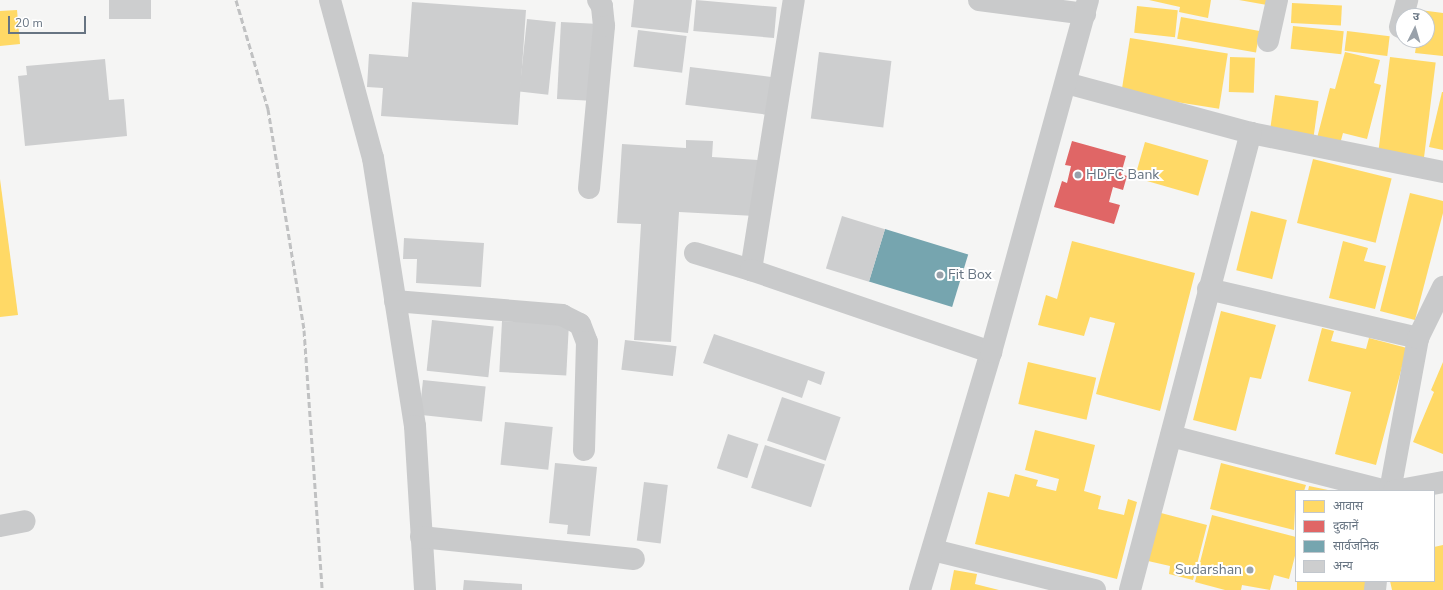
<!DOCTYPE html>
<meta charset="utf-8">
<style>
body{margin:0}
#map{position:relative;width:1443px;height:590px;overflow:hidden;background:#f5f5f4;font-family:"Nunito Sans","Noto Sans Devanagari",sans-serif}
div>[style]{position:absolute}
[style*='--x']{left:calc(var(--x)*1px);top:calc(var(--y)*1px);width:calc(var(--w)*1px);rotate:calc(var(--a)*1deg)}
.homes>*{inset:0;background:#ffd966;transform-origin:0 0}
.shops>*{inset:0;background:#e06666}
.public>*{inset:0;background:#76a5af;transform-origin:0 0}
.building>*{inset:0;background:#cdcecf;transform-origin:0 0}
.minor>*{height:22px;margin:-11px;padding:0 11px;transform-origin:11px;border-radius:11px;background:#c9cacb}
.rail>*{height:3px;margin-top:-1.5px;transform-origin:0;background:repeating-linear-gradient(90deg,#c0c1c2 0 6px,transparent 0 9px)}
.dots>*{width:11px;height:11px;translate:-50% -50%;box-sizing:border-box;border:2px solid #fff;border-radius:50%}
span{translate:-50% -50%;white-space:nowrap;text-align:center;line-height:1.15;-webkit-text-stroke:4px #fff;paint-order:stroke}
.poi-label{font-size:14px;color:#677482}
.left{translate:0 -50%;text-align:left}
.right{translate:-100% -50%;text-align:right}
.legend{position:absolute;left:1295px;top:490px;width:140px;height:92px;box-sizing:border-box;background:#fff;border:1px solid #c2c7cd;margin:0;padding:5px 7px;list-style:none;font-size:12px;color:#677482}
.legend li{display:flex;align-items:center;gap:8px;height:20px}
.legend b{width:20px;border:1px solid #c2c7cd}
.north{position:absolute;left:1395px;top:8px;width:40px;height:40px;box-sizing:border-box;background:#fff;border:1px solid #c2c7cd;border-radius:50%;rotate:5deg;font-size:11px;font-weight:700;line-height:16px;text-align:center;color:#677482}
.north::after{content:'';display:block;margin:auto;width:14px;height:18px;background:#99a1aa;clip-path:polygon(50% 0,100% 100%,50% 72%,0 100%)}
.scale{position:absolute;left:8px;top:16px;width:78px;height:18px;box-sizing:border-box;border:2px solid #677482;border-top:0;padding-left:5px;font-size:12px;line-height:14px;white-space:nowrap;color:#677482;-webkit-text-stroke:3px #fff;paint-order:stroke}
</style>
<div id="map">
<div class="homes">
<i style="clip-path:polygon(1149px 0,1211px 0,1208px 18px,1179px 12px,1180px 7px)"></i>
<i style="clip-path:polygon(1239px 0,1268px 0,1267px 5px)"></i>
<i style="left:1292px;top:3px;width:50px;height:20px;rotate:3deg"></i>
<i style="left:1137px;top:6px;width:41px;height:27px;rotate:6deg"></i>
<i style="clip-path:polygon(17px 10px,20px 44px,0 46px,0 11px)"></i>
<i style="clip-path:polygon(1420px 10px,1443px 13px,1443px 56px,1415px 53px,1417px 40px,1427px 40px,1427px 16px,1419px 16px)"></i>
<i style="left:1181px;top:17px;width:80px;height:22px;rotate:10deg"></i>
<i style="left:1293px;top:26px;width:51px;height:23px;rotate:6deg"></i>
<i style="left:1347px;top:31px;width:43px;height:20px;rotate:7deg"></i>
<i style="left:1130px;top:38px;width:99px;height:56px;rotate:9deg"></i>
<i style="clip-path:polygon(1345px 52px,1380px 60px,1374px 83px,1381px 85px,1367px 139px,1343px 133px,1340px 144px,1317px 138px,1330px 88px,1335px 89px)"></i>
<i style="left:1230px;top:57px;width:25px;height:35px;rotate:2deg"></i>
<i style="left:1390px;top:57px;width:46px;height:97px;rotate:7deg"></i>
<i style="clip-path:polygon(1442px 92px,1443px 92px,1443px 150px,1429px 147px)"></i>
<i style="left:1275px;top:95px;width:44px;height:36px;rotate:8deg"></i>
<i style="left:1145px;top:142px;width:66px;height:37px;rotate:16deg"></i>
<i style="left:1313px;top:159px;width:81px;height:66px;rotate:14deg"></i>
<i style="clip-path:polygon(0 179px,18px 315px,0 317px)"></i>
<i style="clip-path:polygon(1410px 193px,1443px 201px,1443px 213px,1415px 320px,1380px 311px)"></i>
<i style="left:1251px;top:211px;width:37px;height:61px;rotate:14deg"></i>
<i style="clip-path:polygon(1072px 241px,1195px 273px,1160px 411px,1096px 394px,1115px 323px,1090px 317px,1084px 336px,1038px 325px,1046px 295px,1057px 299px)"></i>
<i style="clip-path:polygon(1343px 241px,1368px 248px,1364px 261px,1386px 266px,1375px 309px,1329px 298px)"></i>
<i style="clip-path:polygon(1221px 311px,1276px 325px,1261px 379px,1250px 377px,1236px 431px,1193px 420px)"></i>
<i style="clip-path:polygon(1322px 328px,1334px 331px,1331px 341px,1366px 349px,1369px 338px,1407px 348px,1376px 465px,1335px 454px,1351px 392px,1308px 381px)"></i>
<i style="left:1028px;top:362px;width:70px;height:43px;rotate:13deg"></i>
<i style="clip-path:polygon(1443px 362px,1443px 454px,1413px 442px,1434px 392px,1431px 390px)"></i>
<i style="clip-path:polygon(1035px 430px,1095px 445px,1084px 491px,1101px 496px,1098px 509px,1124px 515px,1128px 499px,1137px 502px,1117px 579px,975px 544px,988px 492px,1009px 497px,1015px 474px,1038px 480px,1036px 486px,1056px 491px,1059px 479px,1025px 470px)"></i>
<i style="clip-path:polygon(1221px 463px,1306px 485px,1304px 491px,1296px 491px,1294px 530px,1210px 509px)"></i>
<i style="clip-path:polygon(1309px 486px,1328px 490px,1328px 491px,1308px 491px)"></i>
<i style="clip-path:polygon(1161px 513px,1207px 525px,1193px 580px,1169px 574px,1170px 566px,1148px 561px)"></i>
<i style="clip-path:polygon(1212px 515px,1296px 537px,1296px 552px,1289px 579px,1274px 575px,1270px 590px,1242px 585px,1241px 590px,1225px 590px,1195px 582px)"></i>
<i style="clip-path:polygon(1443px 545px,1443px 590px,1392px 590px,1390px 581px,1434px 581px,1434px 547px)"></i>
<i style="clip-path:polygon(954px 570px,977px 574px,975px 584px,999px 590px,950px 590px)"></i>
<i style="left:1297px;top:581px;width:68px;height:9px"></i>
</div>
<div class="shops">
<i style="clip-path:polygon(1072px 141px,1126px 156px,1121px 174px,1127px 176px,1123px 190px,1113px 187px,1109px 202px,1120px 205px,1114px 224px,1054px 207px,1062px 181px,1067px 183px,1071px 166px,1065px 165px)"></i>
</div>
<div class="public">
<i style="left:885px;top:229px;width:87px;height:55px;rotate:17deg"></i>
</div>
<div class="building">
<i style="left:109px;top:0;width:42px;height:19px"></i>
<i style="clip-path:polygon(634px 0,692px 0,688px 33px,631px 27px)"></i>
<i style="left:696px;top:0;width:81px;height:31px;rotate:5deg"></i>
<i style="clip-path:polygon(412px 2px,526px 10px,518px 125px,381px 116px,383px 88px,367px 87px,369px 54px,408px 57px)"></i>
<i style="left:527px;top:19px;width:29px;height:73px;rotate:6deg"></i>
<i style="left:561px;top:22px;width:38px;height:77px;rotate:3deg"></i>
<i style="left:638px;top:30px;width:49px;height:37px;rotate:7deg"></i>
<i style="left:819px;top:52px;width:73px;height:67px;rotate:7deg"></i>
<i style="clip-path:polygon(105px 59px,109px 100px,124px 99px,127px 136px,25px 146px,18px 76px,27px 75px,26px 66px)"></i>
<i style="left:690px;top:67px;width:82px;height:38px;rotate:7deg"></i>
<i style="clip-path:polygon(686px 140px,713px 141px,712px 157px,758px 160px,755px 216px,679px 212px,671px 342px,634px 340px,641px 224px,617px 223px,622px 144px,686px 148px)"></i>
<i style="left:842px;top:216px;width:45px;height:55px;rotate:17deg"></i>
<i style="clip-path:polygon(404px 238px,484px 243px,481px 287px,416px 283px,417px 259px,403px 259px)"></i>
<i style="left:432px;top:320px;width:62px;height:51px;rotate:6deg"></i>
<i style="left:502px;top:321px;width:67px;height:51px;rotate:3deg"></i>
<i style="clip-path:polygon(714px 334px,825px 372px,821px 385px,808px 380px,802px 398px,703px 363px)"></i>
<i style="left:625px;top:340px;width:52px;height:30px;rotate:7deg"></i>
<i style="left:423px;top:380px;width:63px;height:35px;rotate:6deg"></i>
<i style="left:782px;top:397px;width:62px;height:46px;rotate:19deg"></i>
<i style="left:505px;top:422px;width:48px;height:43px;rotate:6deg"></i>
<i style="left:728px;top:434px;width:32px;height:36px;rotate:18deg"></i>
<i style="left:765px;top:445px;width:63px;height:45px;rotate:18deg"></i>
<i style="clip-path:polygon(555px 463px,597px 467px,590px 536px,567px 534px,568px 525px,549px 523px)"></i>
<i style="left:644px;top:482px;width:24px;height:59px;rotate:7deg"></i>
<i style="clip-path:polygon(464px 580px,522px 584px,522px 590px,463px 590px)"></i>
</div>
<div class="minor">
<i style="--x:330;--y:0;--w:164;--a:74.8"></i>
<i style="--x:373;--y:158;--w:271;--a:81.1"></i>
<i style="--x:415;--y:426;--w:164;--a:86.5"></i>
<i style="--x:979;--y:0;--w:107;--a:7.5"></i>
<i style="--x:1400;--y:27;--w:28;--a:-75"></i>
<i style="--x:1268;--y:41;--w:42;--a:-77.6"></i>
<i style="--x:1066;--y:83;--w:192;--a:15.1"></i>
<i style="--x:1251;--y:133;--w:196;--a:11.5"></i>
<i style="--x:589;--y:188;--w:163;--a:-84.7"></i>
<i style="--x:604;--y:26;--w:20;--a:-96"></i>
<i style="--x:602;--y:6;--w:7;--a:-124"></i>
<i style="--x:695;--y:253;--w:59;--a:16.9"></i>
<i style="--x:751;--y:270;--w:273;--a:-81"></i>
<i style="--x:751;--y:270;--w:254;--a:18.9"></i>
<i style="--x:1208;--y:289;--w:216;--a:13.1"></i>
<i style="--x:395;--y:301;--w:168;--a:4.8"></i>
<i style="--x:562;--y:315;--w:20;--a:27"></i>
<i style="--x:580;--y:324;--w:19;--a:69"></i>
<i style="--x:587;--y:342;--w:108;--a:91.6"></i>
<i style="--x:1171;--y:436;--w:223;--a:14.3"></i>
<i style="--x:1390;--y:491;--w:156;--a:-79.6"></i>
<i style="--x:1418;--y:338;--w:57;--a:-63.9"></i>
<i style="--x:1394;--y:491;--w:50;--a:-10.4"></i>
<i style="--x:0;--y:526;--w:25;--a:-11"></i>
<i style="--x:421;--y:537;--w:214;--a:5.9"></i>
<i style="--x:933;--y:550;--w:167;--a:13.9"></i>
<i style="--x:920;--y:590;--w:248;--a:-73.4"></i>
<i style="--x:991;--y:352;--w:365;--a:-74.6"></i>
<i style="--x:1130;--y:590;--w:473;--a:-75.2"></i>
<i style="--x:1375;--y:590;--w:9;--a:-84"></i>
</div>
<div class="rail">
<i style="--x:236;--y:0;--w:114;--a:73.6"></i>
<i style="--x:268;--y:109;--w:224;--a:80.7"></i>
<i style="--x:304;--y:330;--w:261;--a:86"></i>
</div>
<div class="dots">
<i style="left:1078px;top:175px;background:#99a1aa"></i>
<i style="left:940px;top:275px;background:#99a1aa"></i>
<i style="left:1250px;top:570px;background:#99a1aa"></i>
</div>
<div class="poi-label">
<span class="left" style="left:1086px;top:175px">HDFC Bank</span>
<span class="left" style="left:948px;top:275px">Fit Box</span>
<span class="right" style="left:1242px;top:570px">Sudarshan</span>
</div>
<ul class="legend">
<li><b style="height:11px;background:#ffd966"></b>आवास</li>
<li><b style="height:11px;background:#e06666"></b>दुकानें</li>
<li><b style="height:11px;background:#76a5af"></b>सार्वजनिक</li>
<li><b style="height:11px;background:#cdcecf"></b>अन्य</li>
</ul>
<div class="north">उ</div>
<div class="scale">20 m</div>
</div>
